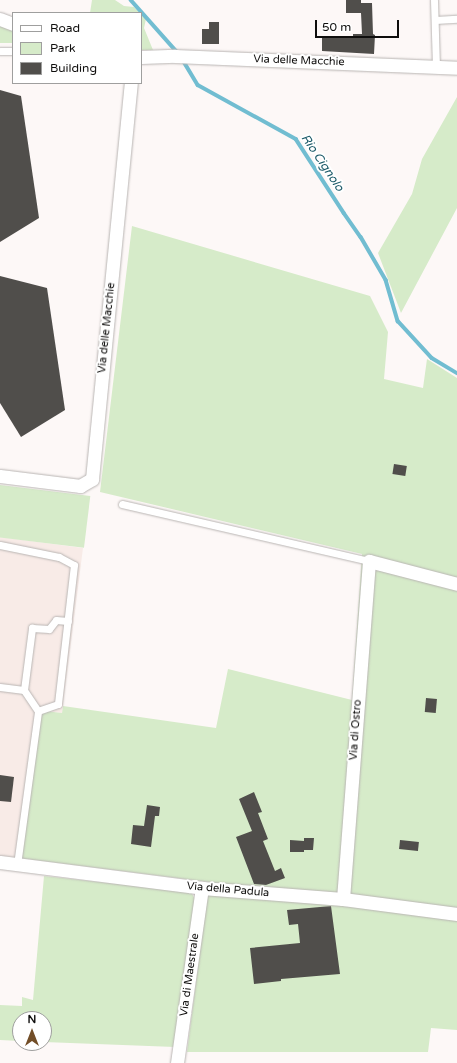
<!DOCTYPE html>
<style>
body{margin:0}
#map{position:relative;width:457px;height:1063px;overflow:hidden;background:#fdf8f7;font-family:"Varela Round",sans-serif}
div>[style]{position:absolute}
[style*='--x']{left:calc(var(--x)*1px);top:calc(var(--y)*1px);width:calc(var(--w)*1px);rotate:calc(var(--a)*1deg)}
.built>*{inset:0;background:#f8ebe7}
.green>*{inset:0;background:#d6ebc9;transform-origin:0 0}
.stream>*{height:3.5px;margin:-1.75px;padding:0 1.75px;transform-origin:1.75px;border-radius:1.75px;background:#71bdd1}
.building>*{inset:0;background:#504e4b;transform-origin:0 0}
.roads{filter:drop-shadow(0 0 1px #b9b5b3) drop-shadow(0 0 1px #b9b5b3)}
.service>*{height:7px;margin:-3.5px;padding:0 3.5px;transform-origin:3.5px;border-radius:3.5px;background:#fff}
.minor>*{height:13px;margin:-6.5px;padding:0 6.5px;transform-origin:6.5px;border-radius:6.5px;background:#fff}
span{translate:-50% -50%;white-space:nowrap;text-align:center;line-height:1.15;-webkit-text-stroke:4px #fff;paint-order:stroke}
.street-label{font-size:11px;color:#0f0e0d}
.water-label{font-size:12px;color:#195867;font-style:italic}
.legend{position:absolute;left:12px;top:12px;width:130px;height:72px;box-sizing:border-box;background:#fff;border:1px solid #9f9f9e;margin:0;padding:5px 7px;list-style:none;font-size:12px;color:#0f0e0d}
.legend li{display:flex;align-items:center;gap:8px;height:20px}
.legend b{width:20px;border:1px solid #9f9f9e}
.north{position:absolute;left:12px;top:1011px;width:40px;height:40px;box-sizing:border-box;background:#fff;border:1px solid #9f9f9e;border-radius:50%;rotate:0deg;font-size:11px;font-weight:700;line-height:16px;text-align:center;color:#0f0e0d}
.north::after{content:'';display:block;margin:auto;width:14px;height:18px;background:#724e28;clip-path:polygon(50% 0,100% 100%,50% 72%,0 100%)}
.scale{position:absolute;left:315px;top:20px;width:84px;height:18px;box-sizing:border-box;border:2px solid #0f0e0d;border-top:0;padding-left:5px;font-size:12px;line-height:14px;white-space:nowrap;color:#0f0e0d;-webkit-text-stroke:3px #fff;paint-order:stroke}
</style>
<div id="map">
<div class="built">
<i style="clip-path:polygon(0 537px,83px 548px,62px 713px,37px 710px,18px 858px,0 856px)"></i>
</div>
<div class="green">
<i style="clip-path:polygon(92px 0,115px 0,124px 6px,134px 7px,140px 13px,90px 13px)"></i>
<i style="clip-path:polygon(141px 14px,146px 19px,144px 28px,153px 50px,141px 50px)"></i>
<i style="clip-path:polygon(0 24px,13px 28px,13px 43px,0 43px)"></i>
<i style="clip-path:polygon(457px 97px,457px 208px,401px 313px,378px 253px,412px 194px,422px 159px)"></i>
<i style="clip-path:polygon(132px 226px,370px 296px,388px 332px,384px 379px,423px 388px,427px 359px,457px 378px,457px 1030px,431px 1028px,428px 1052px,187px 1052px,209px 882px,18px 858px,37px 710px,62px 713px,63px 706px,216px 728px,228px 669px,352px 700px,362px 554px,100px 492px)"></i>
<i style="left:0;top:485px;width:91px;height:52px;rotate:7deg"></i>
<i style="clip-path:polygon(44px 876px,191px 892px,195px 899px,175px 1047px,44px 1042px,44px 1019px,20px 1019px,20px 1041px,0 1040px,0 1005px,22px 1006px,22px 997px,33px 1000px)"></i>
</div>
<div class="stream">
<i style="--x:131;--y:0;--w:71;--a:48.4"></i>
<i style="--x:183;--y:60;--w:29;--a:59"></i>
<i style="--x:198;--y:85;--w:112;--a:28.9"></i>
<i style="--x:296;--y:139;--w:88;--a:57"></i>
<i style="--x:344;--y:213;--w:29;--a:55"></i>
<i style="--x:361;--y:237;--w:50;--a:59.8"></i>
<i style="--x:386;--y:280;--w:43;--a:73.7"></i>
<i style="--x:398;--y:321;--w:50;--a:47.4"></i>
<i style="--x:432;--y:358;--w:29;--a:31"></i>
</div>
<div class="building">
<i style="clip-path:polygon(346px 0,361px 0,361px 3px,372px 3px,373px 34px,375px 35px,374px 54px,322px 51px,322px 36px,353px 37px,353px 34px,362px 34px,361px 13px,346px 13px)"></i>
<i style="clip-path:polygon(209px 22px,219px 22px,219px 44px,202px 44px,202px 29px,209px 29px)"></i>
<i style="clip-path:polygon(0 90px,21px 96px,39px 218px,0 242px)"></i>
<i style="clip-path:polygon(0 276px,47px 288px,65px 410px,21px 437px,0 403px)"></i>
<i style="left:394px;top:464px;width:13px;height:10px;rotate:9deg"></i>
<i style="left:426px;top:698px;width:11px;height:14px;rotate:5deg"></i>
<i style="clip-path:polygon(0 775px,14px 777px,11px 802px,0 801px)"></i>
<i style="clip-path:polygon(254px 792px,262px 812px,258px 813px,268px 839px,263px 841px,275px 871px,281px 868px,285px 878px,266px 885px,254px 884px,236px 837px,252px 831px,239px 799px)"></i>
<i style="clip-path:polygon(147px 805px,160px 807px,159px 816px,155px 816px,151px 847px,131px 844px,133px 825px,144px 826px)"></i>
<i style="clip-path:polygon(304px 838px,314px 838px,313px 850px,304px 850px,304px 852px,290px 852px,290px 840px,304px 841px)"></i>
<i style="left:400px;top:840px;width:19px;height:9px;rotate:6deg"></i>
<i style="clip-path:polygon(331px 906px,340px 974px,281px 979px,281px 981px,254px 984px,250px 948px,300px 943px,298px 924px,289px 925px,287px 910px)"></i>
</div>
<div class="roads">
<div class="service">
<i style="--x:434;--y:0;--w:67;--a:88.3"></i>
<i style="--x:435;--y:20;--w:22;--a:-3"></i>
<i style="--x:0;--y:51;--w:13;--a:0"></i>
<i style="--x:122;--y:504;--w:253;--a:13"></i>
<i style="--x:369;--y:561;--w:3;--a:-90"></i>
<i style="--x:0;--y:545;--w:60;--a:11.5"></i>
<i style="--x:59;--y:557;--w:17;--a:28"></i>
<i style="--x:74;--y:565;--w:140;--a:96.6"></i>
<i style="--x:58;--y:704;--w:21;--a:161"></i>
<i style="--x:0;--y:687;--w:24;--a:7"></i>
<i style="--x:17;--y:865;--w:155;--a:-82.2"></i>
<i style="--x:38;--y:711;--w:25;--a:-124"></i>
<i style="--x:24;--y:690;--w:63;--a:-82.6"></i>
<i style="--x:32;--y:628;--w:17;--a:3"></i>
<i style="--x:49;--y:629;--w:11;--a:-52"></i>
<i style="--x:56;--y:620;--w:12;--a:5"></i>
</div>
<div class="minor">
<i style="--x:0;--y:19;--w:14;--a:21"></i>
<i style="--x:141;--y:57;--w:34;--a:-2"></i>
<i style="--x:175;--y:56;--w:282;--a:2.4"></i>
<i style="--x:0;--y:476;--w:81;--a:7.1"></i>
<i style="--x:80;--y:486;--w:14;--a:-30"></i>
<i style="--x:92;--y:479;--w:398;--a:-84.4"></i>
<i style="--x:0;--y:862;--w:204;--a:7.3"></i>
<i style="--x:202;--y:888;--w:141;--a:4.5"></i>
<i style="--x:343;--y:899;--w:115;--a:7.5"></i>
<i style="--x:343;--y:899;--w:339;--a:-85.6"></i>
<i style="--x:369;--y:561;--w:91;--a:14.6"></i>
<i style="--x:177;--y:1063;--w:177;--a:-81.9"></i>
</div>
</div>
<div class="street-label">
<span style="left:299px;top:61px;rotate:2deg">Via delle Macchie</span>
<span style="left:107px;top:328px;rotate:-84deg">Via delle Macchie</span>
<span style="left:356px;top:730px;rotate:-86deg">Via di Ostro</span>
<span style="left:228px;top:890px;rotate:5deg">Via della Padula</span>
<span style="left:190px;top:975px;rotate:-82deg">Via di Maestrale</span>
</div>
<div class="water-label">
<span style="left:322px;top:163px;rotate:56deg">Rio Cignolo</span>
</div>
<ul class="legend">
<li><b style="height:5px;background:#fff"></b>Road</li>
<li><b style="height:11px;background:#d6ebc9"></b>Park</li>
<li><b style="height:11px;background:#504e4b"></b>Building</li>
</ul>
<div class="north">N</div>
<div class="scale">50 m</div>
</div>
